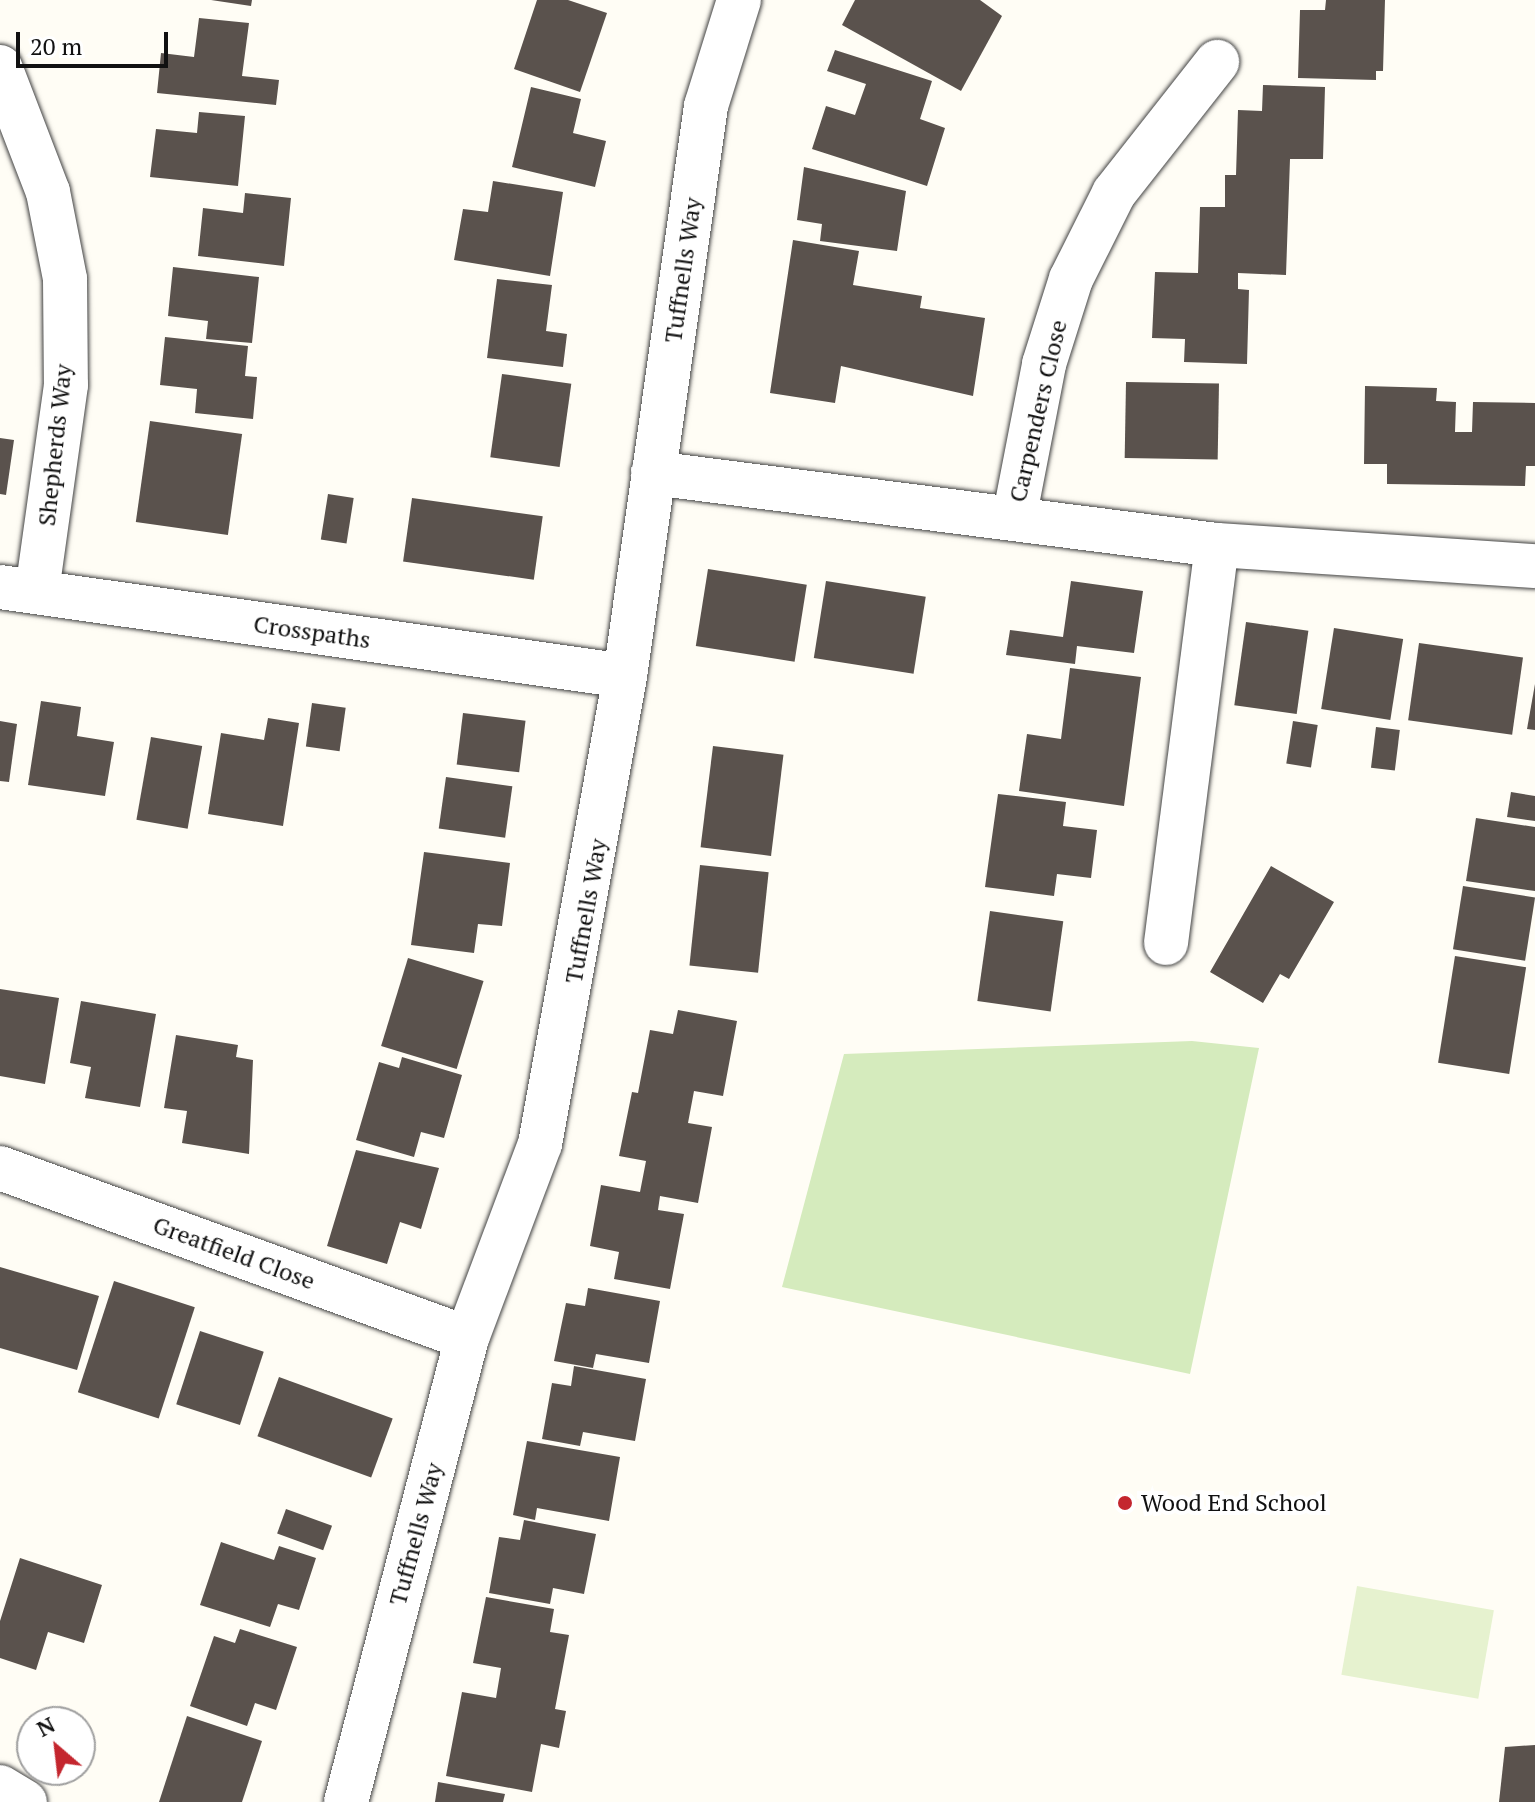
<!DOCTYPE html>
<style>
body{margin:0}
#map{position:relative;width:1535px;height:1802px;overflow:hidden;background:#fffdf5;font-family:"PT Serif",serif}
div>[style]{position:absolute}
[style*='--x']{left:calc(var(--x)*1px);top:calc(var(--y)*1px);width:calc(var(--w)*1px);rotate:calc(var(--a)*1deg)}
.green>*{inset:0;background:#d5ebbd}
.pitch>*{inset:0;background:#e6f2cf;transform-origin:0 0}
.building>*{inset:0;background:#5a524d;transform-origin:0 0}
.roads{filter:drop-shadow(0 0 2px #444) drop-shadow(0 0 2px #444)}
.street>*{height:44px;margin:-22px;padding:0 22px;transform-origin:22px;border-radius:22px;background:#fff}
.dots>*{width:22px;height:22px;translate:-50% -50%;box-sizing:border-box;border:4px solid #fff;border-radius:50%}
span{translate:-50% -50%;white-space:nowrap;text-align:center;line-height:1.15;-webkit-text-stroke:8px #fff;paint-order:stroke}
.street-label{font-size:24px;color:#111}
.poi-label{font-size:24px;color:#111}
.left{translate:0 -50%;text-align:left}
.north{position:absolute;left:16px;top:1706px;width:80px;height:80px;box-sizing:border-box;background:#fff;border:2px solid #a0a0a0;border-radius:50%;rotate:332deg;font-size:22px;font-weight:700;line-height:32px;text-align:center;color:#111}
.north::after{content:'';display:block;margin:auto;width:28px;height:36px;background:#c4262e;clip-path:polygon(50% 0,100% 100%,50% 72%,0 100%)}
.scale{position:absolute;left:16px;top:32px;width:152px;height:36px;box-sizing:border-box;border:4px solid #111;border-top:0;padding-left:10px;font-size:24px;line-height:28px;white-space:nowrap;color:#111;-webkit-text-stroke:6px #fff;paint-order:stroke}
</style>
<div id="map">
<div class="green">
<i style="clip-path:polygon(1192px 1041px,1259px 1048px,1190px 1374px,782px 1287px,844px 1054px)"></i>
</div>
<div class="pitch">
<i style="left:1357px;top:1586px;width:139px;height:90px;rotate:10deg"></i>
</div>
<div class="building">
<i style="clip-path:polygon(211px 0,252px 0,251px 6px)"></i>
<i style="clip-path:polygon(537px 0,568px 0,607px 13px,580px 92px,514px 69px)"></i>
<i style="clip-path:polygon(855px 0,980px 0,1002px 16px,961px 91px,842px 25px)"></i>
<i style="clip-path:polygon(1326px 0,1385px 0,1383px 71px,1376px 71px,1376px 80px,1298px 78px,1300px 10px,1325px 10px)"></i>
<i style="clip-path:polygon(199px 18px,249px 23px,242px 76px,279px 80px,276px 105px,157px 93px,161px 53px,194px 57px)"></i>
<i style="clip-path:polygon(835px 50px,932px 81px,920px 119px,945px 128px,927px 186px,812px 149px,826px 106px,855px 115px,866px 84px,827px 71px)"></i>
<i style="clip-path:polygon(1263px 85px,1325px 87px,1323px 159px,1290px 159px,1286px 275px,1238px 273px,1238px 289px,1249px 290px,1247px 364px,1184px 362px,1185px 339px,1152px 338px,1155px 272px,1198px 273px,1200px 207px,1225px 207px,1225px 175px,1236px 175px,1238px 110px,1262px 111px)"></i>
<i style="clip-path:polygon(531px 87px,581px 99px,573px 133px,606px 141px,595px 187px,512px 167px)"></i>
<i style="clip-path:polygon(199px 112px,245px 116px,238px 186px,150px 177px,156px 129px,197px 133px)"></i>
<i style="clip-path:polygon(804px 167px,906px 191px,897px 251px,820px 241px,822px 224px,797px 220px)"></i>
<i style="clip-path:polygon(493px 181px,563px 192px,550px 276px,454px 260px,463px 209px,488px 212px)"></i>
<i style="clip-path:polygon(245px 193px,291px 198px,284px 266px,198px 256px,203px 208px,243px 213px)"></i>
<i style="clip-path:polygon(793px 240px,859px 251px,853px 285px,922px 296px,920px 308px,985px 318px,973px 396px,841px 366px,835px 403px,770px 393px)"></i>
<i style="clip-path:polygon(173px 267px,259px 277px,252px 343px,206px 339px,208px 321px,168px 316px)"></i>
<i style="clip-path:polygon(497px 279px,552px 285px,546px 331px,567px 334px,563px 367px,487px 358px)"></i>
<i style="clip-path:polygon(165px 337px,248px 346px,245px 376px,257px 377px,253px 419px,195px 413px,197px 389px,160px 385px)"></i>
<i style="left:502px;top:374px;width:70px;height:84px;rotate:8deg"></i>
<i style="left:1126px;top:382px;width:93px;height:76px;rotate:1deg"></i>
<i style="clip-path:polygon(1365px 386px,1437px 388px,1436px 401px,1456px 402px,1455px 432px,1472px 432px,1473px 402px,1535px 403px,1535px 466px,1526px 466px,1525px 486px,1387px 484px,1387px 464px,1364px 464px)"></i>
<i style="left:150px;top:421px;width:93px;height:102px;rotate:8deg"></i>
<i style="clip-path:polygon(0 438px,14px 440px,6px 495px,0 494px)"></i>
<i style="left:328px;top:494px;width:26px;height:46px;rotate:9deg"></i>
<i style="left:412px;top:498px;width:132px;height:64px;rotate:8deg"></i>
<i style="left:708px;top:569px;width:100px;height:78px;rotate:9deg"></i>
<i style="left:826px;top:581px;width:101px;height:78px;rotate:9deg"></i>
<i style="clip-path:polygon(1071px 581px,1143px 591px,1134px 653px,1077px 646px,1075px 664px,1006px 655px,1010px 630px,1063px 637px)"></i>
<i style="left:1246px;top:622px;width:63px;height:84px;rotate:8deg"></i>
<i style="left:1334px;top:628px;width:70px;height:82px;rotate:9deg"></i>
<i style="left:1419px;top:643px;width:105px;height:78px;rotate:8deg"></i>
<i style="clip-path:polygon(1070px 668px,1141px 677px,1124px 806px,1019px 791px,1027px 734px,1061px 739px)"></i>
<i style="clip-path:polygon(1535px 684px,1535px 730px,1527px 729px)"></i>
<i style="clip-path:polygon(41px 701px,81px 707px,77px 736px,114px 742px,105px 796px,28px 785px)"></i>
<i style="left:312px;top:703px;width:34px;height:44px;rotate:8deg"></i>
<i style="left:463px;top:713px;width:63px;height:52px;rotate:7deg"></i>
<i style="clip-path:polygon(268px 718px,299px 723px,283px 826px,208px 814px,221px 733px,264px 740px)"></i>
<i style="clip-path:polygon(0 721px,17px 724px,9px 782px,0 781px)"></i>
<i style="left:1293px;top:721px;width:25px;height:43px;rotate:9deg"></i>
<i style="left:1376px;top:727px;width:24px;height:41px;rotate:7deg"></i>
<i style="left:151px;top:737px;width:52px;height:84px;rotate:10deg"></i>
<i style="left:713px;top:746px;width:71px;height:102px;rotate:7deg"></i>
<i style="left:446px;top:777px;width:67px;height:52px;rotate:8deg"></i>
<i style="clip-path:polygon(1511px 792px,1535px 796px,1535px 821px,1507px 817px)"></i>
<i style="clip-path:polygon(998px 794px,1066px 802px,1063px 826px,1097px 830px,1091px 878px,1057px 874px,1054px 896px,985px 887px)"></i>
<i style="clip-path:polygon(1476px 818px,1535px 827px,1535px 891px,1466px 881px)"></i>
<i style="clip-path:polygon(424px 852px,510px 863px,502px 926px,478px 924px,474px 953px,411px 945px)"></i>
<i style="left:700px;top:865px;width:69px;height:101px;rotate:6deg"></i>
<i style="clip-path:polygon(1271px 866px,1334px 902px,1289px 979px,1280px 974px,1263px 1003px,1210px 972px)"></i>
<i style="left:1463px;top:886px;width:73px;height:64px;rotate:9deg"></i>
<i style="left:990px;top:911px;width:74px;height:91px;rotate:8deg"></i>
<i style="left:1455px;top:956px;width:72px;height:108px;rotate:9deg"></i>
<i style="left:408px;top:958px;width:79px;height:92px;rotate:17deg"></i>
<i style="clip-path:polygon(0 989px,59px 998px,45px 1084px,0 1076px)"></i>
<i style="clip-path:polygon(81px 1001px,156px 1014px,140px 1107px,85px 1098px,91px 1067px,70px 1063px)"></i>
<i style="clip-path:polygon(678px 1010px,737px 1021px,723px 1096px,694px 1091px,688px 1123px,712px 1127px,698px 1203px,660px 1196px,658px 1210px,684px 1214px,670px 1289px,614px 1279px,619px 1252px,590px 1246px,601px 1185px,640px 1192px,646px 1161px,619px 1156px,632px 1092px,638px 1093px,650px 1030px,673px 1034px)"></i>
<i style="clip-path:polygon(176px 1035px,238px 1045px,236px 1057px,253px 1060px,249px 1154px,182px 1143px,187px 1111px,164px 1108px)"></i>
<i style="clip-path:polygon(402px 1057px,462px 1075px,444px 1138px,421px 1132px,414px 1157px,356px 1140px,379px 1062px,399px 1068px)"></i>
<i style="clip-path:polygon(356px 1150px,439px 1168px,421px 1229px,400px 1222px,387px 1264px,327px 1246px)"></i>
<i style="clip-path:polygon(0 1267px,99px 1296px,77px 1370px,0 1348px)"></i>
<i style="left:114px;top:1281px;width:85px;height:117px;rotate:18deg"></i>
<i style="clip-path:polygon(588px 1288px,660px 1301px,649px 1363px,596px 1354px,593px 1368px,554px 1361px,566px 1303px,585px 1306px)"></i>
<i style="left:200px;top:1331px;width:67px;height:77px;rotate:18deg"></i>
<i style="clip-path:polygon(574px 1366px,646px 1379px,635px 1441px,583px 1432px,580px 1446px,542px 1439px,552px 1383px,571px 1386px)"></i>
<i style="left:279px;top:1377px;width:121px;height:63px;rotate:20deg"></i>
<i style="clip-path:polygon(527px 1441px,620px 1457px,609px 1521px,537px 1508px,535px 1520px,513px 1515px)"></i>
<i style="left:286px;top:1509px;width:49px;height:26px;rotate:20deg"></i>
<i style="clip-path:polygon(524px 1520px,596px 1534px,584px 1594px,553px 1588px,550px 1604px,489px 1593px,499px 1537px,520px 1540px)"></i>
<i style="clip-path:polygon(221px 1542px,274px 1560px,279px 1546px,316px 1558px,299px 1610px,278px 1604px,270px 1627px,200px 1605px)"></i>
<i style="clip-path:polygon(20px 1558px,102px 1585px,84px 1643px,48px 1632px,36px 1670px,0 1658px,0 1621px)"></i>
<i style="clip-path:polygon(486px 1597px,554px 1609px,550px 1632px,569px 1635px,555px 1709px,566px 1711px,559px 1748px,541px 1744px,532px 1792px,446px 1776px,462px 1692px,496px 1698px,501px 1668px,473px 1663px)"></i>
<i style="clip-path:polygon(240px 1629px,297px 1647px,276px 1710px,255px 1703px,247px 1726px,190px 1706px,214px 1636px,235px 1643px)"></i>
<i style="clip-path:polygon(187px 1716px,262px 1741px,242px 1802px,159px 1802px)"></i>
<i style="clip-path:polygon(1535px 1745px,1535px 1802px,1499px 1802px,1505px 1747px)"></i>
<i style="clip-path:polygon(438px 1782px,505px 1794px,503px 1802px,435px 1802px)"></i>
</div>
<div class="roads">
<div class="street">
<i style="--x:0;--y:67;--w:134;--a:69"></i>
<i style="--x:48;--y:192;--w:89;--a:78.9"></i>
<i style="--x:65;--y:279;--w:106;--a:89.5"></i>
<i style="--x:66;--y:385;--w:209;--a:98"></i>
<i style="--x:653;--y:473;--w:569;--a:7.28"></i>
<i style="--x:1217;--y:545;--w:319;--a:3.8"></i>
<i style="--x:1014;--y:519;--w:158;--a:-79"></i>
<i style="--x:1044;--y:364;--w:89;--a:-72.4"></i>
<i style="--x:1071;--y:279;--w:96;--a:-63.4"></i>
<i style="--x:1114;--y:193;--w:167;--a:-51.8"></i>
<i style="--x:0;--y:587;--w:631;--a:8.1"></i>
<i style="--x:1166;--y:943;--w:401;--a:-82.7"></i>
<i style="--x:0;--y:1168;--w:497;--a:20"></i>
<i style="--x:0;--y:1787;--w:29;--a:31"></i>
<i style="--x:346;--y:1802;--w:480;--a:-75.4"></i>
<i style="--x:467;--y:1338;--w:207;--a:-69.4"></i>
<i style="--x:540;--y:1144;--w:476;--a:-79.7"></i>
<i style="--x:625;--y:676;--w:576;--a:-81.91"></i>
<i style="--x:706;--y:106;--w:111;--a:-72.7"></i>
</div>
</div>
<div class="dots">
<i style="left:1125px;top:1503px;background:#c4262e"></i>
</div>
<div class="street-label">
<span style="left:683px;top:270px;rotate:-82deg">Tuffnells Way</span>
<span style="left:1038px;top:411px;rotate:-77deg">Carpenders Close</span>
<span style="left:55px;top:445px;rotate:-84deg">Shepherds Way</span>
<span style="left:312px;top:632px;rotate:8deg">Crosspaths</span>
<span style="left:586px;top:911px;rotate:-80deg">Tuffnells Way</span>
<span style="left:234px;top:1253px;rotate:20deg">Greatfield Close</span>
<span style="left:416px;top:1534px;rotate:-75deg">Tuffnells Way</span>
</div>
<div class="poi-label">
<span class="left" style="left:1141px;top:1503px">Wood End School</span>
</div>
<div class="north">N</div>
<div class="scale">20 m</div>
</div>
